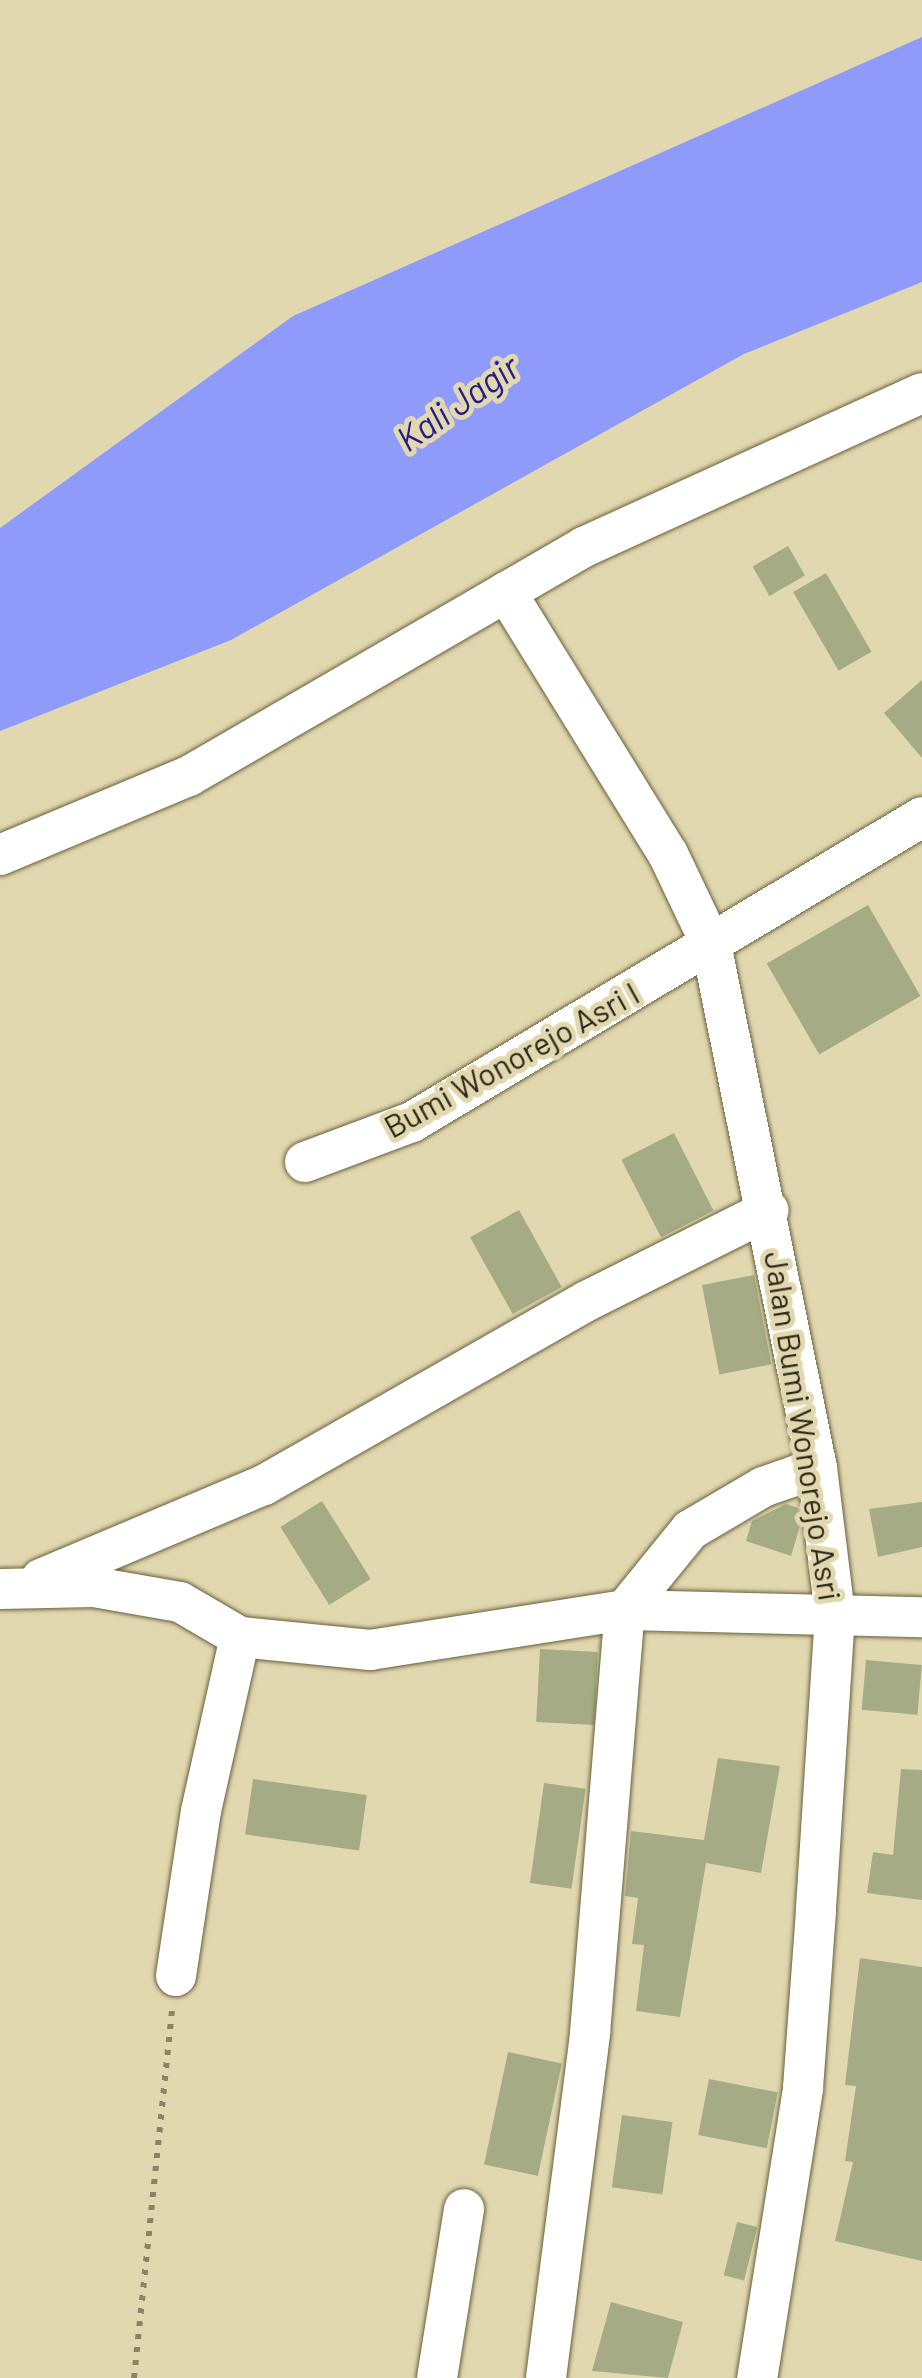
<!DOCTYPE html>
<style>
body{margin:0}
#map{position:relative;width:922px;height:2378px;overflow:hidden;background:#e2d8b0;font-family:Barlow,sans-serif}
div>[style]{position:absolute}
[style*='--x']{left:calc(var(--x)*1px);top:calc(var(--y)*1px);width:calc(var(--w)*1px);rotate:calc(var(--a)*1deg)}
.water>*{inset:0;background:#8e9bfa}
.building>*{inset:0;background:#a5ac85;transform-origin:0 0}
.path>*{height:6px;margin-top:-3px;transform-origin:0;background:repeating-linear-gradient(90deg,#8a8367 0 5px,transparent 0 13px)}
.roads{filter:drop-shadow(0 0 2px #69603c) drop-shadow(0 0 2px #69603c)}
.minor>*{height:40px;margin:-20px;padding:0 20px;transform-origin:20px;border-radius:20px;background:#fff}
span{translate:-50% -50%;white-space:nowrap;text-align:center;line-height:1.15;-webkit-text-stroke:10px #e2d8b0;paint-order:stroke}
.street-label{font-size:32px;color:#2b2718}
.water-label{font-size:35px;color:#261a88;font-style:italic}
</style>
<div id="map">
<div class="water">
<i style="clip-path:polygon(922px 37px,922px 282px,744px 354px,231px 640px,0 731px,0 528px,293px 316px)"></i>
</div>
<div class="building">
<i style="left:788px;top:546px;width:34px;height:41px;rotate:60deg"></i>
<i style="left:826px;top:573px;width:91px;height:38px;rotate:60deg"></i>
<i style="clip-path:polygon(922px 680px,922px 758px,884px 713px)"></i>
<i style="left:868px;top:905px;width:105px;height:117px;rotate:60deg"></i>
<i style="left:674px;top:1133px;width:87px;height:59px;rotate:63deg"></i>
<i style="left:519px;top:1210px;width:88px;height:56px;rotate:61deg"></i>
<i style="left:754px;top:1275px;width:91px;height:53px;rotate:79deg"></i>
<i style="left:322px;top:1501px;width:92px;height:49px;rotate:58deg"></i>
<i style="clip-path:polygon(922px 1502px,922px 1547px,878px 1557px,869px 1509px)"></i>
<i style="clip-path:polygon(786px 1504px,798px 1508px,800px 1526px,791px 1556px,746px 1541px,752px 1521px)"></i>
<i style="left:540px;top:1649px;width:58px;height:73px;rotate:3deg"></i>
<i style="left:866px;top:1660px;width:56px;height:50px;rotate:5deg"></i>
<i style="clip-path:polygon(718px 1758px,780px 1766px,761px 1873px,706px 1863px,680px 2017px,636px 2011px,644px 1945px,632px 1944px,638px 1898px,625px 1896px,631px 1831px,704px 1840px)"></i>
<i style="clip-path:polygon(901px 1769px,922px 1770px,922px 1900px,867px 1893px,873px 1852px,893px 1855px)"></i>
<i style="left:253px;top:1779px;width:115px;height:56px;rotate:8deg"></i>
<i style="left:544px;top:1783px;width:42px;height:101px;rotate:8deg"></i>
<i style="clip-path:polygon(860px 1958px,922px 1967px,922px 2261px,835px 2241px,853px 2162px,845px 2161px,856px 2086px,845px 2085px)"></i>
<i style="left:508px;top:2052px;width:55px;height:115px;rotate:12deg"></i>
<i style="left:709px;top:2079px;width:70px;height:57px;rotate:11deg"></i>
<i style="left:622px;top:2115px;width:51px;height:73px;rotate:8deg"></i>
<i style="left:737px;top:2222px;width:21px;height:55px;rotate:14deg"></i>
<i style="clip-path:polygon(611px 2302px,683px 2322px,668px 2378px,592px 2371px)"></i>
</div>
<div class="path">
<i style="--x:134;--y:2378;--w:369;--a:-84.1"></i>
</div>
<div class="roads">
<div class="minor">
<i style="--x:506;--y:592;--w:308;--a:58.3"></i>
<i style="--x:668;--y:854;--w:100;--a:64.5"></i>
<i style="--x:711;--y:944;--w:535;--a:78.56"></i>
<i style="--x:817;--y:1468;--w:147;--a:83"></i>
<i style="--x:835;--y:1614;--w:298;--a:93.7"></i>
<i style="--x:816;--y:1911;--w:178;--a:94.2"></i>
<i style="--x:803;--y:2089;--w:293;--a:99"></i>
<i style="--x:0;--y:855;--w:205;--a:-22.7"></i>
<i style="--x:189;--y:776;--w:457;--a:-30.1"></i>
<i style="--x:584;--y:547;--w:371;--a:-24.5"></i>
<i style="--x:305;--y:1162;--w:114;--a:-20.5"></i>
<i style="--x:412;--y:1122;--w:594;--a:-30.88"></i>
<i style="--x:41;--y:1579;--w:242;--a:-22.9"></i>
<i style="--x:264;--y:1485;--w:372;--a:-29.7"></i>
<i style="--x:587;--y:1301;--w:203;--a:-26.6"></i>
<i style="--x:0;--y:1589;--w:94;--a:-1.2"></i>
<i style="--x:94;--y:1587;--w:87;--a:9.9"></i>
<i style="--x:180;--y:1602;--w:69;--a:30.3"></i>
<i style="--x:240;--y:1637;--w:131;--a:5.7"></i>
<i style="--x:370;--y:1650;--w:258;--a:-8.9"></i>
<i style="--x:625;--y:1610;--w:297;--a:1.4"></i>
<i style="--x:176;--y:1976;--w:167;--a:-81.4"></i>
<i style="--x:201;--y:1811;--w:178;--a:-77.4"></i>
<i style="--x:437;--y:2378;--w:171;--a:-80.9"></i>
<i style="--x:546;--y:2378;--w:348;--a:-82.7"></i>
<i style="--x:590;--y:2033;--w:424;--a:-85.3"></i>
<i style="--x:625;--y:1610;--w:103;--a:-50.9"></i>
<i style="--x:690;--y:1530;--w:85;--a:-30.5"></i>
<i style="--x:763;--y:1487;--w:57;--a:-19.4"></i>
</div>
</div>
<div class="street-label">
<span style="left:511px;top:1059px;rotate:-29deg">Bumi Wonorejo Asri I</span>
<span style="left:804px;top:1426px;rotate:81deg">Jalan Bumi Wonorejo Asri</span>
</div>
<div class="water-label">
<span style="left:457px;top:402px;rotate:-35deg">Kali Jagir</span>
</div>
</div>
